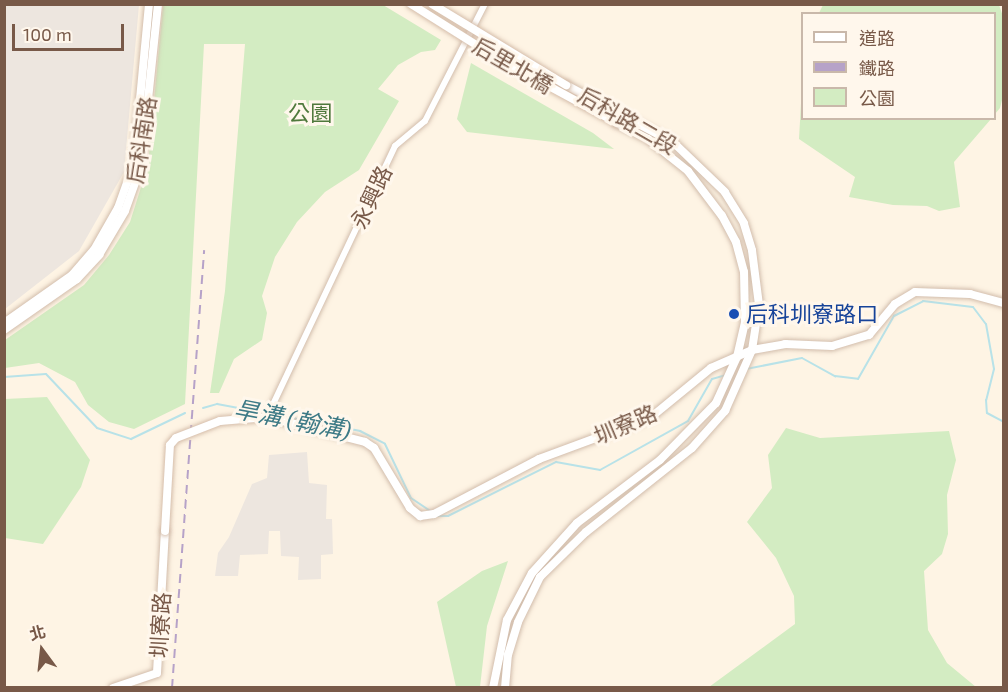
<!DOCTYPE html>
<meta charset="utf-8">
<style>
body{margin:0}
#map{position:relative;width:1008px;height:692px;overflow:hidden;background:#fef4e4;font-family:"Exo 2","Noto Sans TC",sans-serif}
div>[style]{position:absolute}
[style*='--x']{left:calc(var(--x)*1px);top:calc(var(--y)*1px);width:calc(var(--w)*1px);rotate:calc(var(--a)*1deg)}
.industrial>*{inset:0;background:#ede6df}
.green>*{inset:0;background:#d3ecc2}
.stream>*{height:2px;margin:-1px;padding:0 1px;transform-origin:1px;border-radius:1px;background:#b8e2e8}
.roads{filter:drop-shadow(0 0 2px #d2bdac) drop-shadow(0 0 2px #d2bdac)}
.street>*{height:6px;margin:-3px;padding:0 3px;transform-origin:3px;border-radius:3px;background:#fff}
.secondary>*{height:8px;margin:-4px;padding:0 4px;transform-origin:4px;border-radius:4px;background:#fff}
.rail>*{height:2px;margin-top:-1px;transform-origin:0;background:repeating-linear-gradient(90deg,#b6a2c8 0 9px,transparent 0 15px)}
.bridges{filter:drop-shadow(0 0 2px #d5bdaa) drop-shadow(0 0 2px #d5bdaa)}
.secondary-bridge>*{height:8px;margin:-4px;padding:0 4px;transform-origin:4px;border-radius:4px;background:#fff}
.dots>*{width:16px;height:16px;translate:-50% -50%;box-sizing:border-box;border:3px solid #fff7ec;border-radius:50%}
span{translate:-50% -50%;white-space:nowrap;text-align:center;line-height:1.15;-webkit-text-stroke:6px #fff7ec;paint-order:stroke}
.street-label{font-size:22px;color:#785948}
.park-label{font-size:22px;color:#4f793c}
.transit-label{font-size:22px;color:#164399}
.left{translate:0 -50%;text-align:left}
.water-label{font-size:24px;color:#3d7a86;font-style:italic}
.frame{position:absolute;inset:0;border:6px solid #785948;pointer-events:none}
.legend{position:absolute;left:801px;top:12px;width:195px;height:108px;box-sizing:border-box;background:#fff7ec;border:2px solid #c9b8aa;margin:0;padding:8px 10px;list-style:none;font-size:18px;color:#785948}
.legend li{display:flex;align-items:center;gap:12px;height:30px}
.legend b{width:30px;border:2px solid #c9b8aa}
.north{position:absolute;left:12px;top:620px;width:60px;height:60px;-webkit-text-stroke:4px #fff7ec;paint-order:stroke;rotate:345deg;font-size:16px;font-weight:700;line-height:24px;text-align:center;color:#785948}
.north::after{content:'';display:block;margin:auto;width:21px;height:27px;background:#785948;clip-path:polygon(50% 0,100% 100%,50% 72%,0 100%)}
.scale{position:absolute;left:12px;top:24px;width:112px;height:27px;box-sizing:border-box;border:3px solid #785948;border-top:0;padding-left:8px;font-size:18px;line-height:21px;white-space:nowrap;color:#785948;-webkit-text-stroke:4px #fff7ec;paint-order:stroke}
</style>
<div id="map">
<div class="industrial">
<i style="clip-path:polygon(5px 4px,139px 5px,124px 172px,79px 251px,5px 309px)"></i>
<i style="clip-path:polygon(307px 452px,309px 483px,327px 485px,326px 519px,332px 519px,333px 554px,321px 555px,321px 579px,298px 580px,299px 557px,281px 556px,280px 531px,269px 531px,268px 554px,240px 555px,238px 576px,215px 576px,218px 553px,229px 537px,252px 484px,267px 478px,269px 455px)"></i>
</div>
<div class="green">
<i style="clip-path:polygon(163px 5px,383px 5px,441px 40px,435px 50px,421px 52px,398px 65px,378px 89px,399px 101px,359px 170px,325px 192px,297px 222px,275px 257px,262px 296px,267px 313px,262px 340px,234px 359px,219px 393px,210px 393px,225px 291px,245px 44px,204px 44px,185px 404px,134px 429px,109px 422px,88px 405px,75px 382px,39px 363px,5px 368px,5px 340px,84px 285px,109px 255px,130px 222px,148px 165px)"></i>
<i style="clip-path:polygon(823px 5px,999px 5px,1004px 19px,1004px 92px,1000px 108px,995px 114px,994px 14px,819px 13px)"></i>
<i style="clip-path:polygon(471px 63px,593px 133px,614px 149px,467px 132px,457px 119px)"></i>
<i style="clip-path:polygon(802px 85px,802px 118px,991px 119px,954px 162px,960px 207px,939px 211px,927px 206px,893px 205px,849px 197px,855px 177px,799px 139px)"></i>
<i style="clip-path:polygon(47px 397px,90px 460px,81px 487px,43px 544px,5px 538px,5px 399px)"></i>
<i style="clip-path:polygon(786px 428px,820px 438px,949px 431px,956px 460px,947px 495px,948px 534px,942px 554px,924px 571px,928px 630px,947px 663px,976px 687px,709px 687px,795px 624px,794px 596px,776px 558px,747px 522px,772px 488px,768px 455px)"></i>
<i style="clip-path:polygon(508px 561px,487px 626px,480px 687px,456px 687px,437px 602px,482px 571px)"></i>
</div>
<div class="stream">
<i style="--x:746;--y:369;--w:57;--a:-11.1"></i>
<i style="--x:802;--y:358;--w:38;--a:29"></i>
<i style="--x:835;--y:376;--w:23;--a:7"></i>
<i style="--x:858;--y:379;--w:73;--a:-60.3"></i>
<i style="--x:894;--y:316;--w:33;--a:-27"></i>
<i style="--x:923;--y:301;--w:50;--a:6.8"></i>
<i style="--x:973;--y:307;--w:21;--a:53"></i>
<i style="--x:986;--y:324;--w:46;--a:79.9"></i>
<i style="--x:994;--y:369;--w:32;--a:104"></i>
<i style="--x:986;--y:400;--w:13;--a:86"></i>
<i style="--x:987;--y:413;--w:19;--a:28"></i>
<i style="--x:4;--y:377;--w:42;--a:-4.1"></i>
<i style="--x:46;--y:374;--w:74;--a:46.6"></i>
<i style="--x:97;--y:428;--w:36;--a:18"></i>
<i style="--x:131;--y:439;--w:60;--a:-25.7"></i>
<i style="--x:203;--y:408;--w:15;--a:-16"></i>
<i style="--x:217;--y:404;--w:49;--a:10.6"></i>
<i style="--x:277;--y:415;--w:85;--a:10.9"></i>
<i style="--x:360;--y:431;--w:28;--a:27"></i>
<i style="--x:385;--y:444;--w:60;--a:64.3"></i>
<i style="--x:411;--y:498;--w:23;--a:34"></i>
<i style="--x:437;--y:516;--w:11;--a:0"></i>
<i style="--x:448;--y:516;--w:121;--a:-26.6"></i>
<i style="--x:556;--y:462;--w:45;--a:10.3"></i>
<i style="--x:600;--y:470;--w:101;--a:-29.1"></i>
<i style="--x:688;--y:421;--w:48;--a:-60.3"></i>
<i style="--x:712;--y:379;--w:15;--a:-16"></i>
</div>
<div class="roads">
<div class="street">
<i style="--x:267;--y:417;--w:300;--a:-64.7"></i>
<i style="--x:395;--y:146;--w:39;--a:-40"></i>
<i style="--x:425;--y:121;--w:131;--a:-62.9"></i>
</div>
<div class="secondary">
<i style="--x:4;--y:323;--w:83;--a:-35.2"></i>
<i style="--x:72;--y:275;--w:33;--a:-49"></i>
<i style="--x:94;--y:250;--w:48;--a:-60.3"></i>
<i style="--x:118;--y:208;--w:48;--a:-70.4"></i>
<i style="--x:134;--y:163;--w:160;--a:-84.6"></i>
<i style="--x:4;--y:330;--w:89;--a:-34.9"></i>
<i style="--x:77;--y:279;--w:33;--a:-47"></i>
<i style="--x:99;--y:255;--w:51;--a:-59.4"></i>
<i style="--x:125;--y:211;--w:48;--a:-70.4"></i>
<i style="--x:141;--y:166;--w:163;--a:-84"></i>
<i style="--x:267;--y:417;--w:101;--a:14.3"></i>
<i style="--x:365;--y:442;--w:11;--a:34"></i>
<i style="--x:374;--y:448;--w:70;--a:59"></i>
<i style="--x:410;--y:508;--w:13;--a:39"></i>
<i style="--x:420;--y:516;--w:14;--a:-8"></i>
<i style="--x:434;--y:514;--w:119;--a:-27.6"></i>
<i style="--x:539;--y:459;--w:118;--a:-20.3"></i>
<i style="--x:650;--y:418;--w:79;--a:-39.3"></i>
<i style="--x:711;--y:368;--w:45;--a:-23.7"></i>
<i style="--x:752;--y:350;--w:34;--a:-10"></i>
<i style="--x:785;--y:344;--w:47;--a:2.4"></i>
<i style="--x:832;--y:346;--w:39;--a:-17"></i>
<i style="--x:869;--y:335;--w:40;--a:-50"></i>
<i style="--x:895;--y:304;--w:23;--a:-31"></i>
<i style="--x:915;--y:292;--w:55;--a:2.1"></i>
<i style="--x:970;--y:294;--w:35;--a:15"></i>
<i style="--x:113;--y:688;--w:46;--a:-18.8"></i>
<i style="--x:157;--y:673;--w:142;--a:-86.8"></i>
<i style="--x:493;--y:688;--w:69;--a:-78.4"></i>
<i style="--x:507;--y:620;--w:53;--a:-62"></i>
<i style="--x:532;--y:573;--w:67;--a:-48"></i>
<i style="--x:577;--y:523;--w:104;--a:-37.2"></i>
<i style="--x:660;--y:460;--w:80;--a:-45.5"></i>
<i style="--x:716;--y:403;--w:51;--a:-65.5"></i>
<i style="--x:737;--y:357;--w:35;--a:-77"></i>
<i style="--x:745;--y:323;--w:51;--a:-91.1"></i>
<i style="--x:744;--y:272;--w:31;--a:-105"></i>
<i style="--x:736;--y:242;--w:30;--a:-118"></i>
<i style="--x:722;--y:216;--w:56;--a:-127.1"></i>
<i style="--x:688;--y:171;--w:51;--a:-141.3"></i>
<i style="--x:648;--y:139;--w:35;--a:-153"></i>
<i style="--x:505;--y:688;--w:33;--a:-85"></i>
<i style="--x:508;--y:655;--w:34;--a:-73"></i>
<i style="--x:518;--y:622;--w:50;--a:-63.9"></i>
<i style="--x:540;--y:577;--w:64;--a:-44.4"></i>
<i style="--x:586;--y:532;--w:135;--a:-38.4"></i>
<i style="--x:692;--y:448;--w:50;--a:-48.3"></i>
<i style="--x:725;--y:411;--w:67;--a:-66.1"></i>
<i style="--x:752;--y:350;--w:46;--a:-81.2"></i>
<i style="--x:759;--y:305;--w:55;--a:-97.3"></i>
<i style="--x:752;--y:250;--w:28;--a:-107"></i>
<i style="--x:744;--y:223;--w:36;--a:-122"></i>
<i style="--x:725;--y:192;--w:71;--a:-136.1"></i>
<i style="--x:674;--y:143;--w:123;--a:-151.8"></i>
</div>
</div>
<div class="rail">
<i style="--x:172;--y:688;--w:439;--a:-85.8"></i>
</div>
<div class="bridges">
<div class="secondary-bridge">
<i style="--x:411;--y:4;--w:102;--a:32.1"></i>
<i style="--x:497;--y:58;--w:136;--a:28.4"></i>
<i style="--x:432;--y:4;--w:157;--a:31.2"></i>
<i style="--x:165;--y:531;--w:86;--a:-86.7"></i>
<i style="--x:170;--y:445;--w:9;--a:-49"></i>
<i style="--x:176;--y:438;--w:47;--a:-21.1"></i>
<i style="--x:220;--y:421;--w:47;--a:-4.9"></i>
</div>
</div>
<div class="dots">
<i style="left:734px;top:314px;background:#1a4fb4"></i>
</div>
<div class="street-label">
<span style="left:513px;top:65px;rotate:30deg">后里北橋</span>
<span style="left:628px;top:120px;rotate:30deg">后科路二段</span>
<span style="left:141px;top:140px;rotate:-81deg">后科南路</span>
<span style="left:371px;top:197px;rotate:-65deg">永興路</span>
<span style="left:625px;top:424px;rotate:-23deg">圳寮路</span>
<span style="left:160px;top:625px;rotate:-87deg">圳寮路</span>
</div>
<div class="park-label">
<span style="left:310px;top:113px">公園</span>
</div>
<div class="transit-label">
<span class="left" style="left:746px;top:314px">后科圳寮路口</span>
</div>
<div class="water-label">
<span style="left:293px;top:419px;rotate:11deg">旱溝 (翰溝)</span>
</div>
<div class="frame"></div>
<ul class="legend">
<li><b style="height:8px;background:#fff"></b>道路</li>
<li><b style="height:8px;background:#b6a2c8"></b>鐵路</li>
<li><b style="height:16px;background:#d3ecc2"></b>公園</li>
</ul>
<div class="north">北</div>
<div class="scale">100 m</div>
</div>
